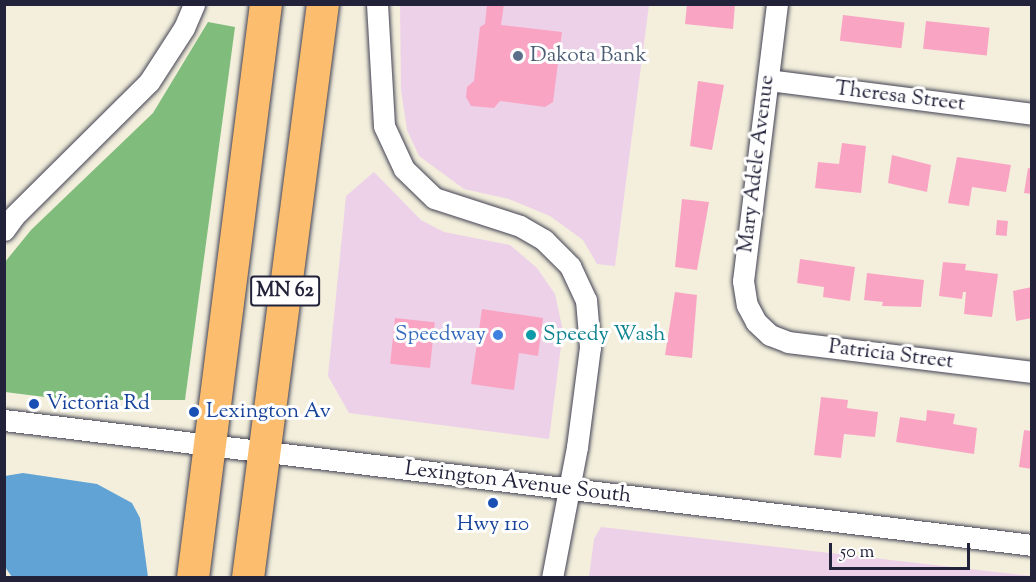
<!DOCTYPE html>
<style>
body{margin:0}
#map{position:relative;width:1036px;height:582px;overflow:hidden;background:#f3efdc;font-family:"Sorts Mill Goudy",serif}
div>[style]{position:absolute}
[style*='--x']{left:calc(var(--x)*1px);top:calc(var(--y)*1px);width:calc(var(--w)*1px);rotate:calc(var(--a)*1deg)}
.built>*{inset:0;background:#edd1e9}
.forest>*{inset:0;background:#80bc7c}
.water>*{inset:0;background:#60a3d4}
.building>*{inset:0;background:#faa4c4;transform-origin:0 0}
.roads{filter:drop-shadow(0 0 2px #414153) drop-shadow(0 0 2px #414153)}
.minor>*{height:21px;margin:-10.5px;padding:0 10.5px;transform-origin:10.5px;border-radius:10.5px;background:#fff}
.highway>*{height:32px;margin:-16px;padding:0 16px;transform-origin:16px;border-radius:16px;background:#fcbd6e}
.dots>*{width:16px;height:16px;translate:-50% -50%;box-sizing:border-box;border:3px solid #fff;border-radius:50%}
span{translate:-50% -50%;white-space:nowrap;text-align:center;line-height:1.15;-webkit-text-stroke:6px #fff;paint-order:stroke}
.shield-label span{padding:2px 4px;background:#fff;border:2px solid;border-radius:4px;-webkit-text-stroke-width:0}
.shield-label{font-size:20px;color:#22223b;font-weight:700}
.service-label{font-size:21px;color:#4e5e75}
.left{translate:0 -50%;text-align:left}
.street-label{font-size:21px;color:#22223b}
.shop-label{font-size:21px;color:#366cbe}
.right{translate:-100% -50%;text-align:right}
.culture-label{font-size:21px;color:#0d838f}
.transit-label{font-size:21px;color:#164399}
.frame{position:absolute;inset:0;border:6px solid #22223b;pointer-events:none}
.scale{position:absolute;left:829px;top:543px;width:141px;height:27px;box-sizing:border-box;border:3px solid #22223b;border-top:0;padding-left:8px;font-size:18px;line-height:21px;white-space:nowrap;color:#22223b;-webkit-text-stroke:4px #fff;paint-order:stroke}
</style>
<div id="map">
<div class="built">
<i style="clip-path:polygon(400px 5px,649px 5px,615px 266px,597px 264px,583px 240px,550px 216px,509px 199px,464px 189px,419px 156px,407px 130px,401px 90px)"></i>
<i style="clip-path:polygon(374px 172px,421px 220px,444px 232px,510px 245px,537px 268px,555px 294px,563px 331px,549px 439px,349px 413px,328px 376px,346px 196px)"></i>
<i style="clip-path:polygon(601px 527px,1031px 576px,1031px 577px,589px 577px,594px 539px)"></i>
</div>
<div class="forest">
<i style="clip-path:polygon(208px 22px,235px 27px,185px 400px,69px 400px,5px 392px,5px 262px,31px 230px,153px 113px)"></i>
</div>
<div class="water">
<i style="clip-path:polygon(23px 473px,97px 484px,132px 503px,140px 518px,148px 577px,12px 577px,5px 567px,5px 476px)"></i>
</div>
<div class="building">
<i style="clip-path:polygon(487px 4px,504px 4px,501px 25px,562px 32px,553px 102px,545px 107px,500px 101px,494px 108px,471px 106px,466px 97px,467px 87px,474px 81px,480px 27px,485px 24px)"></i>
<i style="clip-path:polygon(687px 4px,735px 4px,733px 29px,685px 24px)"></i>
<i style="left:843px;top:15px;width:62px;height:26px;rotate:7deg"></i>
<i style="left:926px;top:21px;width:64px;height:28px;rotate:6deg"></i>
<i style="clip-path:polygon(698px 81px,724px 85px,712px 150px,690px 146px)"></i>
<i style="clip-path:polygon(842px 143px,866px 146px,861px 193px,815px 188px,818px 162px,839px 164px)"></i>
<i style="clip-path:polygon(892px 155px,931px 165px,927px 192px,888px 183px)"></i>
<i style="clip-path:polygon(957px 157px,1011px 165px,1006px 192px,972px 187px,969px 206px,948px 203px)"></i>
<i style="clip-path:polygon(1028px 168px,1032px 169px,1032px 194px,1024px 193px)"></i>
<i style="clip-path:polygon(682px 199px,709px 202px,697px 270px,675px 267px)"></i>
<i style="left:997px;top:220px;width:11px;height:15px;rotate:5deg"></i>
<i style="clip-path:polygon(800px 259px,855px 267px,850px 301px,823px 297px,824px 287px,797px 283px)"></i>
<i style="clip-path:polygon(943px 262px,966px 264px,965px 270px,998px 274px,992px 317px,964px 314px,966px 292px,963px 292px,962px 299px,939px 296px)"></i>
<i style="clip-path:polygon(867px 273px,924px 280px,921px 307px,882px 306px,883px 302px,864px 300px)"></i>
<i style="clip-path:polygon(1032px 287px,1032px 318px,1016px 321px,1013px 291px)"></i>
<i style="clip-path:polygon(675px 292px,697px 295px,692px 358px,665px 355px)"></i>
<i style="clip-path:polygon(482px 309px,543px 318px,538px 356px,519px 353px,514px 390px,471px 384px)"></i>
<i style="left:395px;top:318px;width:40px;height:46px;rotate:6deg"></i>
<i style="clip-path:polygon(821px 397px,848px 400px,847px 408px,878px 412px,875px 437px,844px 434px,841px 458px,814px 455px)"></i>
<i style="clip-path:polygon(927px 410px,955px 414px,953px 424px,977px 428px,974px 454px,896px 442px,900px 417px,926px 421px)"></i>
<i style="clip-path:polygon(1024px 430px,1032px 431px,1032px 469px,1019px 467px)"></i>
</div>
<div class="roads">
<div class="minor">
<i style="--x:377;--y:4;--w:122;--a:86.7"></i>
<i style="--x:384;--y:126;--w:47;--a:65.1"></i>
<i style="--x:404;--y:169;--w:42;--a:44"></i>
<i style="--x:434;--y:198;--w:90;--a:18"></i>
<i style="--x:520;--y:226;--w:28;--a:30"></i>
<i style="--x:544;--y:240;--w:37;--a:45"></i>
<i style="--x:570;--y:266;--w:38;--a:65"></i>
<i style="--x:586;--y:300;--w:47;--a:85.1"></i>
<i style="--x:590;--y:347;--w:101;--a:97.4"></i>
<i style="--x:577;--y:447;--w:133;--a:100.8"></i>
<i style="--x:777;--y:4;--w:279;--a:97"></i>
<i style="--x:743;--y:281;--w:24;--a:81"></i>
<i style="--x:747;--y:305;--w:19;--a:62"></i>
<i style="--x:756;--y:322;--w:19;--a:43"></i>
<i style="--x:770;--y:335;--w:19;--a:21"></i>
<i style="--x:788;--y:342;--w:246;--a:7"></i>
<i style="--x:768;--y:80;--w:266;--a:7.3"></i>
<i style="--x:4;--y:230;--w:17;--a:-54"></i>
<i style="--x:14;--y:216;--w:190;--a:-44.8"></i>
<i style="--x:149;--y:82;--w:64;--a:-57.1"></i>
<i style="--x:184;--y:28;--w:26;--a:-67"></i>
<i style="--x:4;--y:420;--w:1036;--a:6.93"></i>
</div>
<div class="highway">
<i style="--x:193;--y:578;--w:579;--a:-82.75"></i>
<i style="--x:248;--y:578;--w:579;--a:-82.56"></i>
</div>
</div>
<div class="dots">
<i style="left:518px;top:56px;background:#5c6f8a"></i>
<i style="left:498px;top:335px;background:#3f7fe0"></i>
<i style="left:531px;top:335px;background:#0f9aa8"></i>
<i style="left:34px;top:404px;background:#1a4fb4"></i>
<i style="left:194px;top:412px;background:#1a4fb4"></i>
<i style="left:493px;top:503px;background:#1a4fb4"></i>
</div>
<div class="shield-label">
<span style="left:285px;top:291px">MN 62</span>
</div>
<div class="service-label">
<span class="left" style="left:530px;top:56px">Dakota Bank</span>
</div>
<div class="street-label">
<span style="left:900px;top:97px;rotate:7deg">Theresa Street</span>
<span style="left:757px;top:164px;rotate:-83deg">Mary Adele Avenue</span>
<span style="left:891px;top:355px;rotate:7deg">Patricia Street</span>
<span style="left:518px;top:483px;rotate:7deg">Lexington Avenue South</span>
</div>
<div class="shop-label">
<span class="right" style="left:486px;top:335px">Speedway</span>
</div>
<div class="culture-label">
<span class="left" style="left:543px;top:335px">Speedy Wash</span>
</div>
<div class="transit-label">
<span class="left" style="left:46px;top:404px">Victoria Rd</span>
<span class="left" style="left:206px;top:412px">Lexington Av</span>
<span style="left:493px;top:525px">Hwy 110</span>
</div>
<div class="frame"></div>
<div class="scale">50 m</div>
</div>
